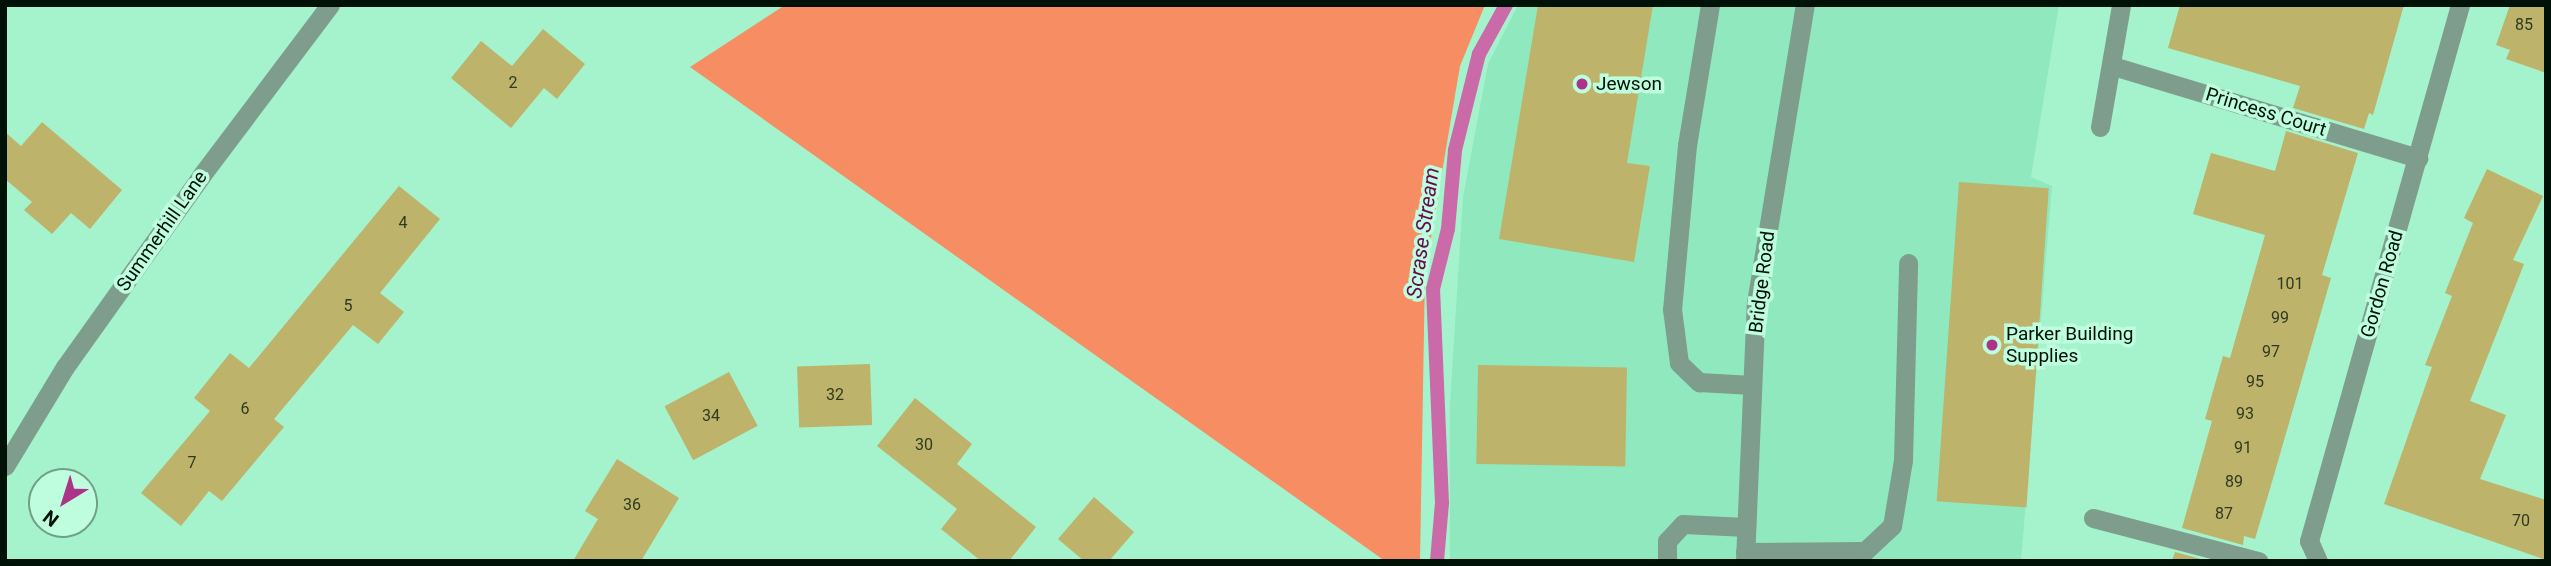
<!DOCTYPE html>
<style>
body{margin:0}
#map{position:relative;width:2551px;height:566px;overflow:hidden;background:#a4f3cc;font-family:Roboto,sans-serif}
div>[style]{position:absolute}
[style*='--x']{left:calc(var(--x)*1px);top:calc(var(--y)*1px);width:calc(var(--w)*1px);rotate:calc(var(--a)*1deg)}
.built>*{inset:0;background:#90e9be}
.green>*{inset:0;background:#f68d63}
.stream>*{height:14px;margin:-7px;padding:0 7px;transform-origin:7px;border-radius:7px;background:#cb6aa9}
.building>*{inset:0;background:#bdb36a;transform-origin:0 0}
.service>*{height:19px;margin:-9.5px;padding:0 9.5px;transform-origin:9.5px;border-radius:9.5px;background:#7e9d8d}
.minor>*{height:19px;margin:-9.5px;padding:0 9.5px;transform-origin:9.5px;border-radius:9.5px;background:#7e9d8d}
.tertiary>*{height:19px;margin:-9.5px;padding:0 9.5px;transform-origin:9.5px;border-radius:9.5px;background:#7e9d8d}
.dots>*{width:19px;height:19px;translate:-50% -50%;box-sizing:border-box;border:4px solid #befddd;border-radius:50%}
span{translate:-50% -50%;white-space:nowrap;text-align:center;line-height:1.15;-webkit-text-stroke:7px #befddd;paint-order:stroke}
.number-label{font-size:16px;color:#2f3a20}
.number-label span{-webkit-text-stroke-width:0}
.poi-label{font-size:19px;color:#001107}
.left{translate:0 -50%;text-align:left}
.street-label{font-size:19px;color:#001107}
.water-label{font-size:21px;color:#660c4e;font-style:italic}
.frame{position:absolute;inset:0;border:7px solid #001107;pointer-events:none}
.north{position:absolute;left:28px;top:468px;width:70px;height:70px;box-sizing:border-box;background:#befddd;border:2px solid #729f87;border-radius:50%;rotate:218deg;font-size:19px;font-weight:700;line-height:28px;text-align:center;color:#001107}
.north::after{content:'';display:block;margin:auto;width:24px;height:32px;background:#ac3488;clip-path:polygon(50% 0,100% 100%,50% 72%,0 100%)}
</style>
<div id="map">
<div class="built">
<i style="clip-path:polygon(1518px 5px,2059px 5px,2031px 177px,2052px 186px,2021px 561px,1450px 561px,1450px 404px,1463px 197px,1488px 64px)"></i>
</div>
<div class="green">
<i style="clip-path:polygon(785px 5px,1485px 5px,1460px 66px,1425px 273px,1420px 561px,1385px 561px,690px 67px)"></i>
</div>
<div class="stream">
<i style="--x:1437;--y:561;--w:58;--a:-85.1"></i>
<i style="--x:1442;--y:503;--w:214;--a:-92.4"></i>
<i style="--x:1433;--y:289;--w:62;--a:-76"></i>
<i style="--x:1448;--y:229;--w:79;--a:-84.9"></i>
<i style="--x:1455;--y:150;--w:99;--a:-76"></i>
<i style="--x:1479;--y:54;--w:56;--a:-61.1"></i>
</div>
<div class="building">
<i style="clip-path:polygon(1538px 5px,1653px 5px,1627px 163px,1650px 166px,1634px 262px,1499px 239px)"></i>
<i style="clip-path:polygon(2180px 5px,2404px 5px,2373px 115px,2369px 113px,2364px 129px,2293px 108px,2300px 86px,2168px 48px)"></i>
<i style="clip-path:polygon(2510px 5px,2546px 5px,2546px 73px,2506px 59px,2510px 50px,2496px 45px)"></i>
<i style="clip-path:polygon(543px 29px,585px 64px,557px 99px,544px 88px,511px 128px,451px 78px,481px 41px,512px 66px)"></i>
<i style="clip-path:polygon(42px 122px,122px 190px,90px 229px,71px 213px,52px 234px,24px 210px,32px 202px,5px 179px,5px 132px,21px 146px)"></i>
<i style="clip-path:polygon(2286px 131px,2358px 153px,2322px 275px,2331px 278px,2274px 475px,2255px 539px,2244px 536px,2243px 545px,2182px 528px,2212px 421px,2205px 419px,2223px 356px,2230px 358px,2265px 235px,2193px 214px,2211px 153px,2275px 171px)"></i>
<i style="clip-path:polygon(2487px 169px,2543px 196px,2513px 260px,2524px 264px,2470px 401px,2506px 415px,2480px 479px,2546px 500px,2546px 560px,2384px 504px,2432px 367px,2425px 365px,2452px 296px,2445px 293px,2473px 223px,2464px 218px)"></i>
<i style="left:1959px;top:182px;width:90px;height:320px;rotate:4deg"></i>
<i style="clip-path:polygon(399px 186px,440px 219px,380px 293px,404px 312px,378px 344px,353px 325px,274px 419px,284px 427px,222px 501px,209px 491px,181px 526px,141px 493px,210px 411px,194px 398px,230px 353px,249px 368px)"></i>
<i style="left:870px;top:364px;width:61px;height:73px;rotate:88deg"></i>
<i style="left:1478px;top:365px;width:149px;height:99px;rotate:1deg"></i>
<i style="left:729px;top:372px;width:61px;height:73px;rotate:62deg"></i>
<i style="clip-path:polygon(915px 398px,972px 444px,957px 464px,1036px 527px,1009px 561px,981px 561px,941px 529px,957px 509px,877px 446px)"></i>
<i style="clip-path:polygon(617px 459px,679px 498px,641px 561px,573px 561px,598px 519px,585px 511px)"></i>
<i style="clip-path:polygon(1094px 497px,1134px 532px,1109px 561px,1084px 561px,1058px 539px)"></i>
<i style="clip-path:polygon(2175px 552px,2208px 561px,2172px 561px)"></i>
</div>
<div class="service">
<i style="--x:1710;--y:5;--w:142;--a:99.3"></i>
<i style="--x:1687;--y:145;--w:165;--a:95.2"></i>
<i style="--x:1672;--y:309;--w:54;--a:82.6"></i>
<i style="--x:1679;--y:363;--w:28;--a:44"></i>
<i style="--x:1699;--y:382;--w:53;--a:3.2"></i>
<i style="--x:2100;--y:127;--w:124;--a:-80.2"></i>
<i style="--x:1745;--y:552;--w:120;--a:-0.5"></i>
<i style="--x:1865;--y:551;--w:37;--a:-43"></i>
<i style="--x:1892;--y:526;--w:67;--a:-80.5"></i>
<i style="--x:1903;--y:460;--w:197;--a:-88.5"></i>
<i style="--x:1667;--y:561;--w:20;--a:-90"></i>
<i style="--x:1667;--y:541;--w:23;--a:-47"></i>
<i style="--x:1683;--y:524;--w:63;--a:2.7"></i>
</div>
<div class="minor">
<i style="--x:2113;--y:66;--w:319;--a:16.8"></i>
<i style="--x:2093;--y:518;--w:171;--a:14.6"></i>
<i style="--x:1745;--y:561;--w:258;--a:-87.6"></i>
<i style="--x:1756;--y:303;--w:302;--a:-80.7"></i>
<i style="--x:2318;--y:561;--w:22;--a:-114"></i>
<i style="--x:2309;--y:541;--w:557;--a:-74.27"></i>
</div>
<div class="tertiary">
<i style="--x:5;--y:466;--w:116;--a:-58.8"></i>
<i style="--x:65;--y:367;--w:234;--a:-54.5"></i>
<i style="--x:201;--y:176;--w:214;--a:-53"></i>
</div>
<div class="dots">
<i style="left:1582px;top:84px;background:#ac3488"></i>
<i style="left:1992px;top:345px;background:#ac3488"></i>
</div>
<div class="number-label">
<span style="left:2524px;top:25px">85</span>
<span style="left:513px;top:83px">2</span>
<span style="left:403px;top:223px">4</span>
<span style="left:2290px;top:284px">101</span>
<span style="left:348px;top:306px">5</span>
<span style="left:2280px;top:318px">99</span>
<span style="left:2271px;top:352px">97</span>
<span style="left:2255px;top:382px">95</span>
<span style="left:835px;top:395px">32</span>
<span style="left:245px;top:409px">6</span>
<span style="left:2245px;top:414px">93</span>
<span style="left:711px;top:416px">34</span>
<span style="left:924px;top:445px">30</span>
<span style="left:2243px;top:448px">91</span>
<span style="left:192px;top:463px">7</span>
<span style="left:2234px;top:482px">89</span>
<span style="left:632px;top:505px">36</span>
<span style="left:2224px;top:514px">87</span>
<span style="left:2521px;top:521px">70</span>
</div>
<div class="poi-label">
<span class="left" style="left:1596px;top:84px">Jewson</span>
<span class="left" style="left:2006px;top:345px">Parker Building<br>Supplies</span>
</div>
<div class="street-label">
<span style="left:2266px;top:112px;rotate:17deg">Princess Court</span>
<span style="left:162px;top:231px;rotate:-55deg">Summerhill Lane</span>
<span style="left:1762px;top:282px;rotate:-83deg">Bridge Road</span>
<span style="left:2382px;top:284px;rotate:-74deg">Gordon Road</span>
</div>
<div class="water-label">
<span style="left:1423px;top:233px;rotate:-82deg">Scrase Stream</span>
</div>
<div class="frame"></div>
<div class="north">N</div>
</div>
